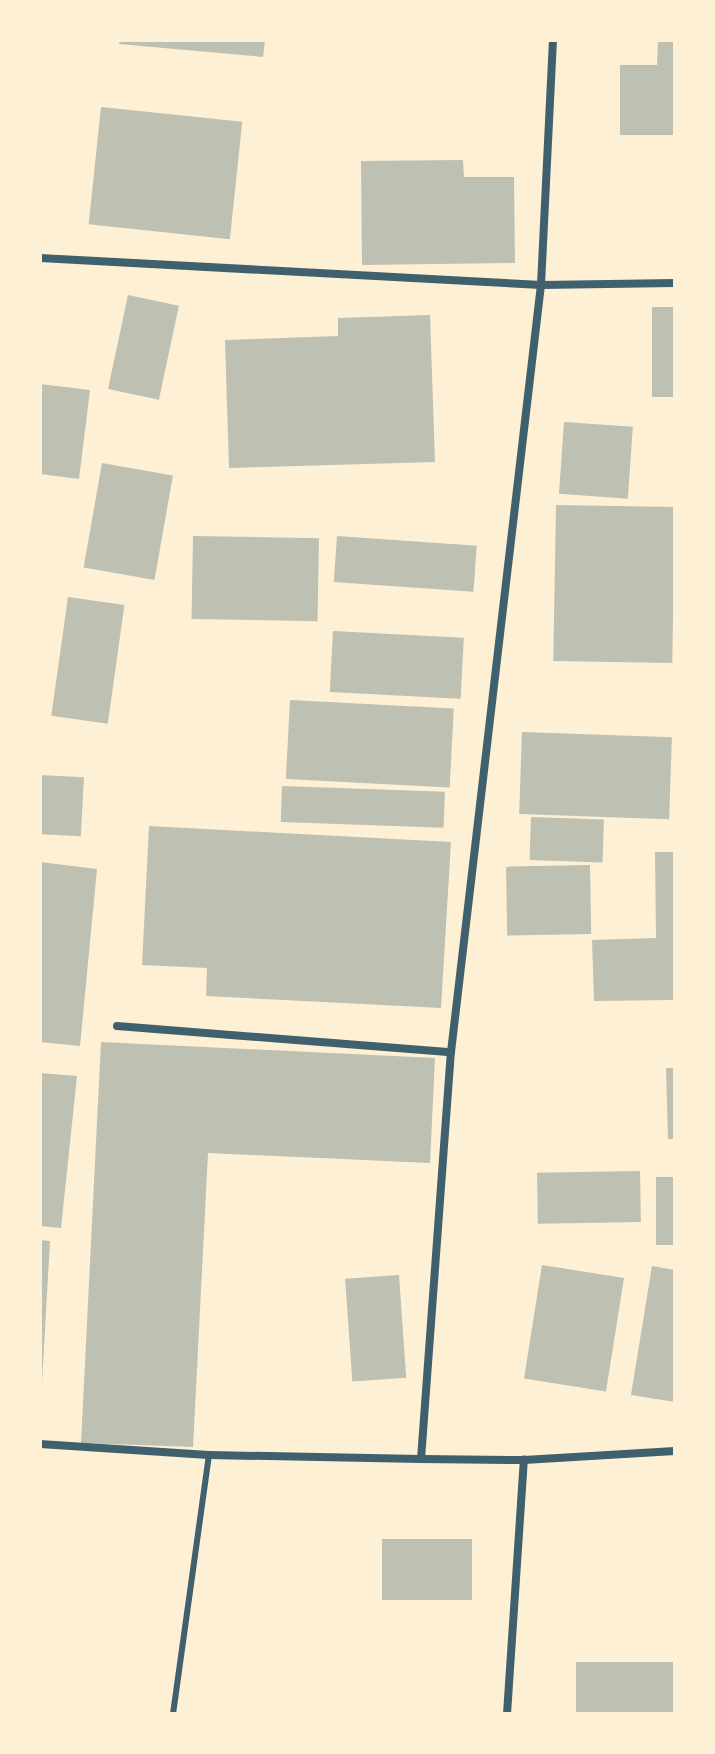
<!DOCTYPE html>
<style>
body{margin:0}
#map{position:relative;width:715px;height:1754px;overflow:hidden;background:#fdf0d5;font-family:"Exo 2",sans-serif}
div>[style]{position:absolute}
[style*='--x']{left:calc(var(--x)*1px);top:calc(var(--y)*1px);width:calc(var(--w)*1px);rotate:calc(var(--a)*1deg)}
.building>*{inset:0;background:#bec0b2;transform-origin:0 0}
.service>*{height:6px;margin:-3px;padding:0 3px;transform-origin:3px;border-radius:3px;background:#3f606c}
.minor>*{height:8px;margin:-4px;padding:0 4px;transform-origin:4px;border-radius:4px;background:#3f606c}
span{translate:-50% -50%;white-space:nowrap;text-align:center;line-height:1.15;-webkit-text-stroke:6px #fdf0d5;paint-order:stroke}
.frame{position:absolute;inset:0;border:42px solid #fdf0d5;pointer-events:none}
</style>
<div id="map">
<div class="building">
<i style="clip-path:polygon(120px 40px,265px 40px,263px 57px,119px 44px)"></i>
<i style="clip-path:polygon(658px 40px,675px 40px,675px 135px,620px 135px,620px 65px,657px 65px)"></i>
<i style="left:101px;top:107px;width:142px;height:118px;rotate:6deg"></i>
<i style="clip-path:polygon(463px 160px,464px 177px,514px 177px,515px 263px,362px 265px,361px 161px)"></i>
<i style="left:128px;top:295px;width:52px;height:96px;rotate:12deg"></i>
<i style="left:675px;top:307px;width:90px;height:23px;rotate:90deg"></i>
<i style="clip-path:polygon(430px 315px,435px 462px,229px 468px,225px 340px,338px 336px,338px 318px)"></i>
<i style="clip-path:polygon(40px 384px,90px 390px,79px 479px,40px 474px)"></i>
<i style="left:564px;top:422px;width:69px;height:72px;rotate:4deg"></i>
<i style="left:102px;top:463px;width:72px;height:106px;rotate:10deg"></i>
<i style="left:556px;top:505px;width:119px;height:156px;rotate:1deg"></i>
<i style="left:193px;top:536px;width:126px;height:83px;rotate:1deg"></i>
<i style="left:337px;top:536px;width:140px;height:46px;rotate:4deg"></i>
<i style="left:68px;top:597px;width:57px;height:120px;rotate:8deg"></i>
<i style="left:333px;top:631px;width:131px;height:61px;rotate:3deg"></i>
<i style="left:290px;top:700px;width:164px;height:79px;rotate:3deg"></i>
<i style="left:522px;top:732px;width:150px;height:82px;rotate:2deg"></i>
<i style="left:40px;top:775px;width:44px;height:59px;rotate:3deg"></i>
<i style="left:282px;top:786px;width:163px;height:36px;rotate:2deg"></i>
<i style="left:531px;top:817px;width:73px;height:43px;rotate:2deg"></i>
<i style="clip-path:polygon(149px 826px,451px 842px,441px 1008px,206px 996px,207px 968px,142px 965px)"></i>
<i style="clip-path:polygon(655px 852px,675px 852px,675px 1000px,594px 1001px,592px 940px,656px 938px)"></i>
<i style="clip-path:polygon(40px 862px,97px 869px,80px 1046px,40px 1042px)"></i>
<i style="left:590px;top:865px;width:69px;height:84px;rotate:89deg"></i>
<i style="clip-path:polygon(101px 1042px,435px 1058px,430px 1163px,208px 1153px,193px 1447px,81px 1443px)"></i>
<i style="clip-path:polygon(666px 1068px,675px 1068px,675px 1139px,668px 1139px)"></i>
<i style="clip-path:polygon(40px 1073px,77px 1076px,61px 1228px,40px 1226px)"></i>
<i style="left:640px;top:1171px;width:51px;height:103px;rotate:89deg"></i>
<i style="left:656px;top:1177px;width:19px;height:68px"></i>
<i style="clip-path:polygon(40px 1240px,50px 1241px,42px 1383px,40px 1383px)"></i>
<i style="left:542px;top:1265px;width:83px;height:115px;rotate:9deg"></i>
<i style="clip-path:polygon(652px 1266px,675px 1270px,675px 1402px,631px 1395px)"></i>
<i style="left:399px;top:1275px;width:103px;height:54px;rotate:86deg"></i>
<i style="left:472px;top:1539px;width:61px;height:90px;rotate:90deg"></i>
<i style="left:675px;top:1662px;width:52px;height:99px;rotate:90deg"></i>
</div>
<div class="service">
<i style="--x:173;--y:1714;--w:261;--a:-82.1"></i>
</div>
<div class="minor">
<i style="--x:40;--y:258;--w:502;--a:3.08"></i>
<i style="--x:541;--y:285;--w:134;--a:-0.9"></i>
<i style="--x:117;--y:1026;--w:335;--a:4.5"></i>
<i style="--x:40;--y:1444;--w:169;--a:3.7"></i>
<i style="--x:209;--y:1455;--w:212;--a:1.1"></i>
<i style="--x:421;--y:1459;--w:103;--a:0.6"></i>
<i style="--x:524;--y:1460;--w:151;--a:-3.4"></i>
<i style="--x:421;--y:1459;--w:408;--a:-85.8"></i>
<i style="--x:451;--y:1052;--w:772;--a:-83.31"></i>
<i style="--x:541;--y:285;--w:245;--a:-87.2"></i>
<i style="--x:507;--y:1714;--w:255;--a:-86.2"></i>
</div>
<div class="frame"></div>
</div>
